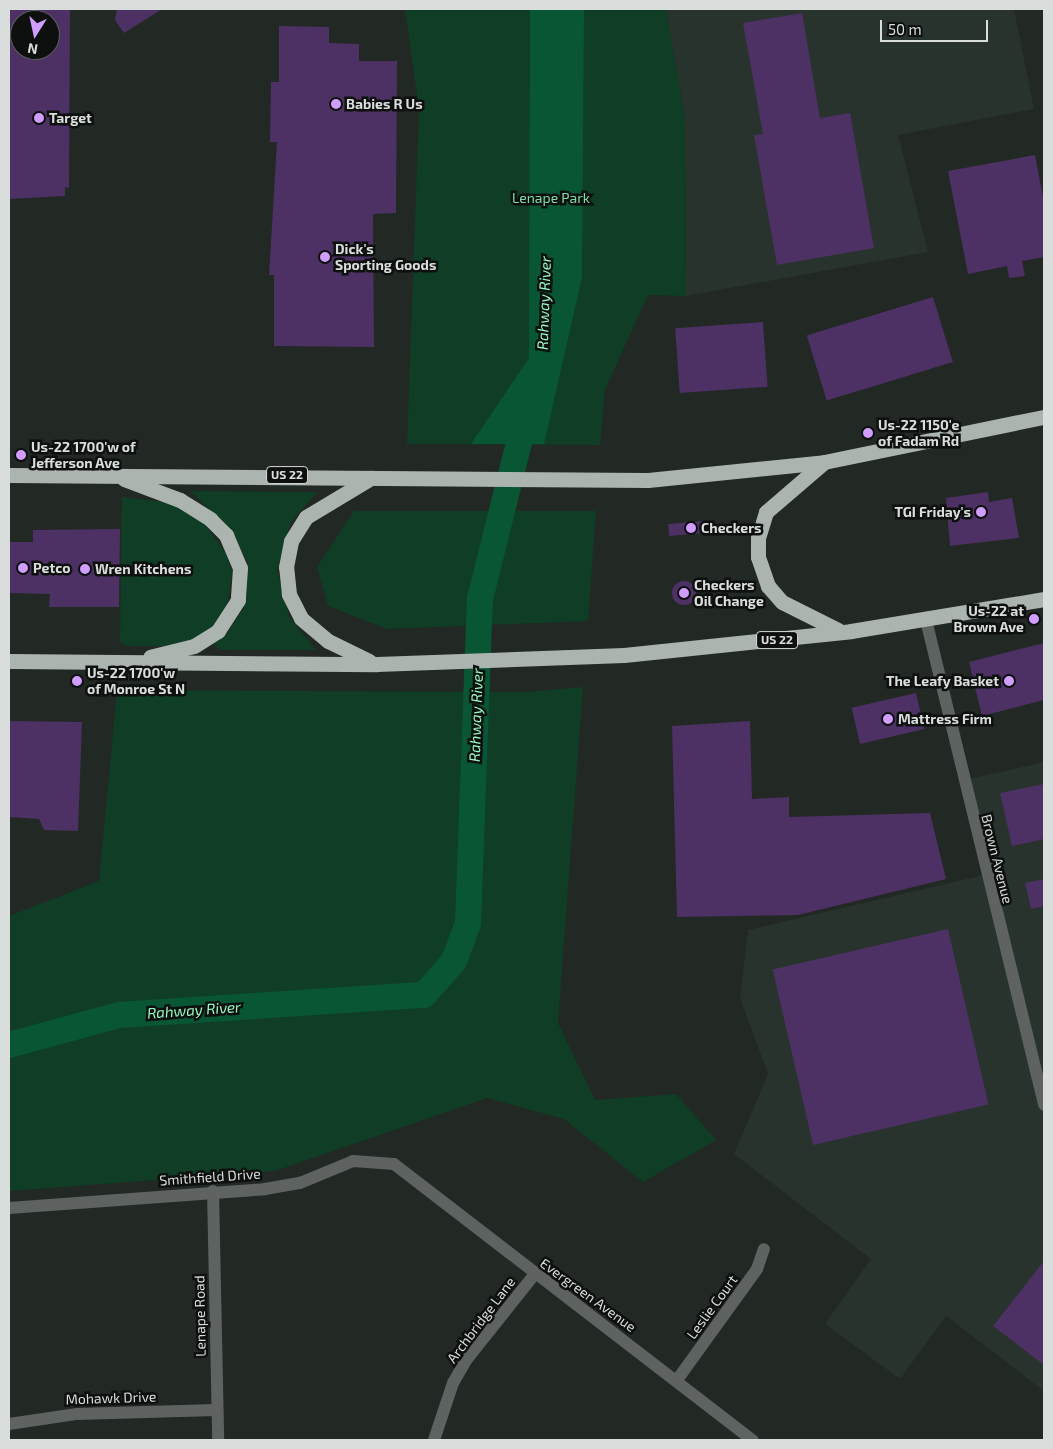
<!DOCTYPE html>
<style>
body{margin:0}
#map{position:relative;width:1053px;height:1449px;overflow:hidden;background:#222824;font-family:"Exo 2",sans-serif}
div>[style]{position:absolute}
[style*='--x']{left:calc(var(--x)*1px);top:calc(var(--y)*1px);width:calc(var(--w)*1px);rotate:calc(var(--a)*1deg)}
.built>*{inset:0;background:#27332c}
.green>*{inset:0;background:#0f3d26}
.water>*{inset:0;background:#095635}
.river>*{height:26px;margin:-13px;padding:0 13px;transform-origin:13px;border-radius:13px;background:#095635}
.building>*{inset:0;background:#4d3164;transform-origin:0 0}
.round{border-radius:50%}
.street>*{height:12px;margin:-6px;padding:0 6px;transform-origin:6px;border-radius:6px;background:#5e6260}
.highway>*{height:15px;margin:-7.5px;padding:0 7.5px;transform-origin:7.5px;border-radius:7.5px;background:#acb4af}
.dots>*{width:14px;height:14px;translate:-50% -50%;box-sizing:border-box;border:2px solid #0d100e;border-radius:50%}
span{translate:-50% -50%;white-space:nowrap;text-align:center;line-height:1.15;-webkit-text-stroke:5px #0d100e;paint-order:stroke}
.shield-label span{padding:1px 4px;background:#0d100e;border:1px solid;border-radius:4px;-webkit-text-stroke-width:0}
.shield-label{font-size:12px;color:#d9dddb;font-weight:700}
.poi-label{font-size:14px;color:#d9dddb;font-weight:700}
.left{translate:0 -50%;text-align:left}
.right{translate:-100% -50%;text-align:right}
.park-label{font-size:14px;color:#7edea8}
.street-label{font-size:14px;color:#d9dddb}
.water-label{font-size:15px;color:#98f9c2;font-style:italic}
.frame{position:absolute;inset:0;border:10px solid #d9dddb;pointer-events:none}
.north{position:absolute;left:10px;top:10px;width:50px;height:50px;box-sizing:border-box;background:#0d100e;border:1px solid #5f6260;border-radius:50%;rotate:190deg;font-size:14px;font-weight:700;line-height:20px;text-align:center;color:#d9dddb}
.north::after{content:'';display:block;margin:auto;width:18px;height:22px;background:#d19dfe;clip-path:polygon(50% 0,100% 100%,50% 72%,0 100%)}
.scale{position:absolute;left:880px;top:20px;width:108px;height:22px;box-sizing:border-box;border:2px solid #d9dddb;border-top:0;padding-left:6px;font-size:15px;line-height:18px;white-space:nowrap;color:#d9dddb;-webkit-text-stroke:4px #0d100e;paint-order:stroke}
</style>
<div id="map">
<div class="built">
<i style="clip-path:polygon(666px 9px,1014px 9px,1034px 109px,898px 135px,928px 252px,686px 296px,685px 119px)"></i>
<i style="clip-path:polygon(1044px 762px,1044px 1391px,946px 1316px,900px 1379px,825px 1324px,871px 1259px,734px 1154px,768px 1074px,740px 998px,748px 930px,988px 874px,965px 780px)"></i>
</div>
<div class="green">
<i style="clip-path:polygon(405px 9px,666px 9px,685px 119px,686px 296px,648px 295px,605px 390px,600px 445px,407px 444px,419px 109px)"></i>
<i style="clip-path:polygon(190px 491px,317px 492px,291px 522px,277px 570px,289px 617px,316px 650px,220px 650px,213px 644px,225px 636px,243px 609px,248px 563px,231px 529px)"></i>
<i style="clip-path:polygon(122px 497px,172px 503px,203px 522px,226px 553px,232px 573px,227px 605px,213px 626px,197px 638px,170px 646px,126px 646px,120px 642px)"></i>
<i style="clip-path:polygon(354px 511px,596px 511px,588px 621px,387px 629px,328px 606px,317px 567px)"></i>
<i style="clip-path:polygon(583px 687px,558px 1023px,595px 1100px,676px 1094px,716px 1140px,643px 1182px,564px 1119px,487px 1098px,275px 1171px,9px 1191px,9px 916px,99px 881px,117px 690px,526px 692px)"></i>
</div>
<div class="water">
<i style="clip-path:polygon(530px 9px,584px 9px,582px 277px,544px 444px,471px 444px,529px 358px)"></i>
</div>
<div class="river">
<i style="--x:9;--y:1045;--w:114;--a:-15.3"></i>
<i style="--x:119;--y:1015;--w:306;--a:-3.8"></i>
<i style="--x:424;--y:995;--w:45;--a:-48.6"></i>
<i style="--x:454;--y:961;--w:40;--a:-69.8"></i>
<i style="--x:468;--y:923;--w:324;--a:-87.9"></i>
<i style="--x:480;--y:599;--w:194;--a:-76"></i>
</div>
<div class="building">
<i style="clip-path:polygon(evenodd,9px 9px,70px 9px,69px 188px,65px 187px,65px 196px,9px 199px,9px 9px,20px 20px,50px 20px,50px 50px,20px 50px,20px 20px)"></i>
<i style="clip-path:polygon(117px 9px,162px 9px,124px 33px,115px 20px)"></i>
<i style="clip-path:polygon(802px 13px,820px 118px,850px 113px,874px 248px,777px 265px,754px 135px,763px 134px,743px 23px)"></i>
<i style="clip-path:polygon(279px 26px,329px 27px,329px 43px,359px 44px,359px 61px,397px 61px,396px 213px,373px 214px,374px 347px,274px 346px,274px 275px,269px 275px,277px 142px,270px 142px,271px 82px,279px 82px)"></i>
<i style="clip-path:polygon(1035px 155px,1044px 202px,1044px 257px,1022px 261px,1025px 276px,1009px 278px,1007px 266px,968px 274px,948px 171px)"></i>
<i style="left:933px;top:297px;width:68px;height:132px;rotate:73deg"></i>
<i style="left:763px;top:322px;width:65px;height:88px;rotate:86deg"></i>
<i style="clip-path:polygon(988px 492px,989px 502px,1012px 498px,1019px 538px,950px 546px,946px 498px)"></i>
<i style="left:703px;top:521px;width:12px;height:35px;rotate:85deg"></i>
<i style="clip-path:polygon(120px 529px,119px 607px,49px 607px,50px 594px,9px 593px,9px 542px,33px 542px,33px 530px)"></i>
<i class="round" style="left:672px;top:581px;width:24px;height:24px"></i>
<i style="clip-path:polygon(1044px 643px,1044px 700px,982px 716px,969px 662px)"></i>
<i style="left:916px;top:693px;width:37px;height:66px;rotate:77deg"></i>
<i style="clip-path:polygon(9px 721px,82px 722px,78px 831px,44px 830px,39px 819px,9px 817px)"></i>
<i style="clip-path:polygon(750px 721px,752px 799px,789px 797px,789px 817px,930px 813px,946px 879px,798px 915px,677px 917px,672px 726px)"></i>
<i style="clip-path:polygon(1044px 784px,1044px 839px,1012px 846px,1000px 793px)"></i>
<i style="clip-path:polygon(1044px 879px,1044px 906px,1031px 909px,1025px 883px)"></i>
<i style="left:948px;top:929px;width:180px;height:180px;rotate:77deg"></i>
<i style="clip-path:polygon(1044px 1261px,1044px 1365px,993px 1326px)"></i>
</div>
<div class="street">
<i style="--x:926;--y:620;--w:499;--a:76.3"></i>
<i style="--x:213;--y:1191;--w:249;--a:88.8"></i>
<i style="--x:9;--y:1208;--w:257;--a:-4.2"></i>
<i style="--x:265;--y:1189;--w:36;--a:-10"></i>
<i style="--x:300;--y:1183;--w:57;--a:-22.5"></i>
<i style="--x:353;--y:1161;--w:41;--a:4.2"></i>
<i style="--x:394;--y:1164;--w:453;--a:37.6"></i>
<i style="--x:677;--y:1380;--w:137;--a:-54.2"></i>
<i style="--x:757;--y:1269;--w:21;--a:-71"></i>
<i style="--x:9;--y:1424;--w:69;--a:-8.4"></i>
<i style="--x:77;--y:1414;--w:139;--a:-1.6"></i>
<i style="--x:434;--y:1440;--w:60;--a:-71.6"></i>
<i style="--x:453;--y:1383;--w:28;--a:-60"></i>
<i style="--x:467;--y:1359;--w:107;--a:-51.4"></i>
</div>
<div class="highway">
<i style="--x:823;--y:463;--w:75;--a:139.3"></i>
<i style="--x:766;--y:512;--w:27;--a:107"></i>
<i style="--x:758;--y:538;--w:19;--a:90"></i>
<i style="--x:758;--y:557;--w:31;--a:71"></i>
<i style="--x:768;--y:586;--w:21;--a:49"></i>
<i style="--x:782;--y:602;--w:63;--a:26.6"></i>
<i style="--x:9;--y:475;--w:639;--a:0.45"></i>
<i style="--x:648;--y:480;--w:177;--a:-5.8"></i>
<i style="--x:824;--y:462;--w:225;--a:-11.6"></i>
<i style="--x:124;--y:479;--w:60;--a:20.6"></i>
<i style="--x:180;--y:500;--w:36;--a:32"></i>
<i style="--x:210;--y:519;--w:23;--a:45"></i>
<i style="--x:226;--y:535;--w:36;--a:67"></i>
<i style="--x:240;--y:568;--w:32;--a:94"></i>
<i style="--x:238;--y:600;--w:37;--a:123"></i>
<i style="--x:218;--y:631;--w:28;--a:148"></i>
<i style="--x:194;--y:646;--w:45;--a:166"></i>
<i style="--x:9;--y:661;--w:368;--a:0.5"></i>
<i style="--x:377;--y:664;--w:247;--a:-2.1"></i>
<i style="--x:624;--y:655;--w:228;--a:-6"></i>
<i style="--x:851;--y:631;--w:196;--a:-9.4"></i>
<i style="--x:369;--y:661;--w:46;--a:-154"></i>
<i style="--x:328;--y:641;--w:35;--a:-140"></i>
<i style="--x:301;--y:618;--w:27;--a:-117"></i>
<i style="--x:289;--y:594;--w:27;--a:-96"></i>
<i style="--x:286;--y:567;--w:26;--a:-79"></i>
<i style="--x:291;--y:541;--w:28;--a:-58"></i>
<i style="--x:306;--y:517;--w:76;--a:-31"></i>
</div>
<div class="dots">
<i style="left:336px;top:104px;background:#d19dfe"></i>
<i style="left:39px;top:118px;background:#d19dfe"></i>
<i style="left:325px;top:257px;background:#d19dfe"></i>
<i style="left:868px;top:433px;background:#d19dfe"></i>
<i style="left:21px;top:455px;background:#d19dfe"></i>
<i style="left:981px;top:512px;background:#d19dfe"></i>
<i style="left:691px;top:528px;background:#d19dfe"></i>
<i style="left:23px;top:568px;background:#d19dfe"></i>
<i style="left:85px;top:569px;background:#d19dfe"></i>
<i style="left:684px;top:593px;background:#d19dfe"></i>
<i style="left:1034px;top:619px;background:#d19dfe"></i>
<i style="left:77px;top:681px;background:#d19dfe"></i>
<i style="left:1009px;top:681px;background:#d19dfe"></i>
<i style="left:888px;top:719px;background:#d19dfe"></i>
</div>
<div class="shield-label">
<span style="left:287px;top:475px">US 22</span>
<span style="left:777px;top:640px">US 22</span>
</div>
<div class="poi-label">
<span class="left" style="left:346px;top:104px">Babies R Us</span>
<span class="left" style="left:49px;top:118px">Target</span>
<span class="left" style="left:335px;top:257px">Dick's<br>Sporting Goods</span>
<span class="left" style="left:878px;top:433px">Us-22 1150'e<br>of Fadam Rd</span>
<span class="left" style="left:31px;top:455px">Us-22 1700'w of<br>Jefferson Ave</span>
<span class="right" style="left:971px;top:512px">TGI Friday's</span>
<span class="left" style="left:701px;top:528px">Checkers</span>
<span class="left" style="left:33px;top:568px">Petco</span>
<span class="left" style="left:95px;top:569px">Wren Kitchens</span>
<span class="left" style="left:694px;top:593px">Checkers<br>Oil Change</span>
<span class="right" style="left:1024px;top:619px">Us-22 at<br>Brown Ave</span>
<span class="left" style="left:87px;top:681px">Us-22 1700'w<br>of Monroe St N</span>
<span class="right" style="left:999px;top:681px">The Leafy Basket</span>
<span class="left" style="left:898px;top:719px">Mattress Firm</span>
</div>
<div class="park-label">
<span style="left:551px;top:198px">Lenape Park</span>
</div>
<div class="street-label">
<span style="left:997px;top:859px;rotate:76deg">Brown Avenue</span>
<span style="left:210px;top:1177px;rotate:-4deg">Smithfield Drive</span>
<span style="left:588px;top:1295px;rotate:36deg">Evergreen Avenue</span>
<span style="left:712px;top:1307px;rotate:-54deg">Leslie Court</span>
<span style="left:200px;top:1316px;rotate:-91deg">Lenape Road</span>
<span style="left:481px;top:1320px;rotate:-53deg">Archbridge Lane</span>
<span style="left:111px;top:1398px;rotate:-2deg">Mohawk Drive</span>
</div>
<div class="water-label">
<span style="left:544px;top:303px;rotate:-88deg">Rahway River</span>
<span style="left:476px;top:715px;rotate:-88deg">Rahway River</span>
<span style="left:194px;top:1010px;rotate:-4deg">Rahway River</span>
</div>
<div class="frame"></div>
<div class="north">N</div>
<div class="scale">50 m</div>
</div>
